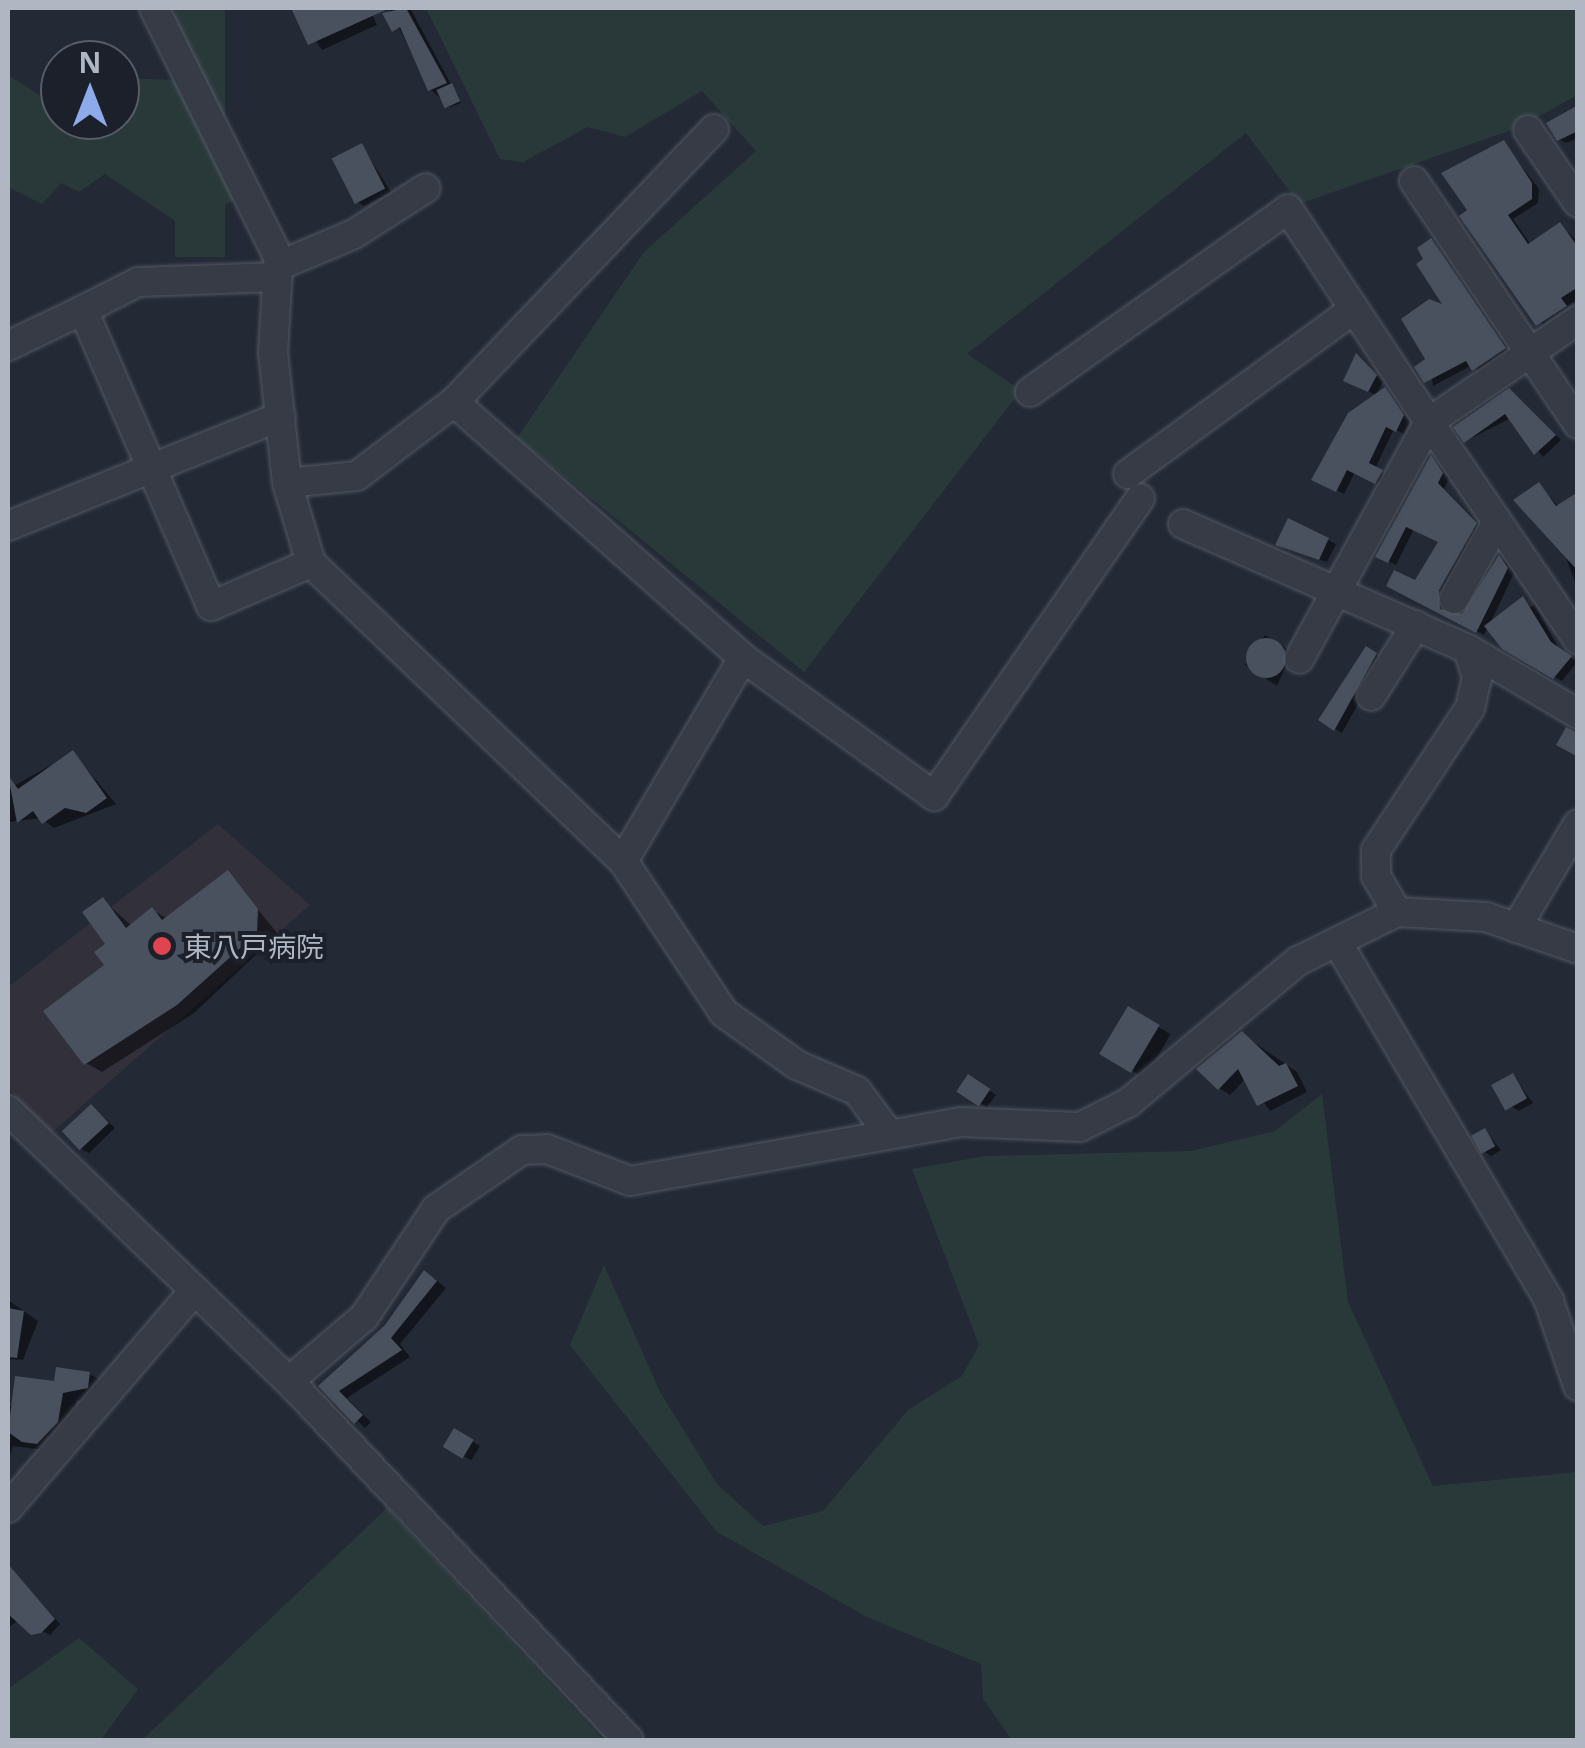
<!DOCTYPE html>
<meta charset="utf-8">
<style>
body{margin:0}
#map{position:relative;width:1585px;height:1748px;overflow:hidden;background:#232935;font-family:"Noto Sans","Noto Sans JP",sans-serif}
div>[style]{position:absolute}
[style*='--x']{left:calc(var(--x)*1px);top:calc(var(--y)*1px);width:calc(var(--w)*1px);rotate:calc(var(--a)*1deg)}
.medical>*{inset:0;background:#32303b}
.green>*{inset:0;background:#29393a;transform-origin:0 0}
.shadow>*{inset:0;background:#0007;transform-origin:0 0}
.building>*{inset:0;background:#49505e;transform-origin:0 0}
.round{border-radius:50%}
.roads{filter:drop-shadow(0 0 2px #535963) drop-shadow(0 0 2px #535963)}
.minor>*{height:28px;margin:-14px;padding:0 14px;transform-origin:14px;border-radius:14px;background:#363b46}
.dots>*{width:28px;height:28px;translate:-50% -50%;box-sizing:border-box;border:5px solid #1b202a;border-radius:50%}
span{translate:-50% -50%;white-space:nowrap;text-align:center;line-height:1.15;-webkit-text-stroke:8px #1b202a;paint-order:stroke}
.poi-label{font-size:28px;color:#b0b6c2}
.left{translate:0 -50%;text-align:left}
.frame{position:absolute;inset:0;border:10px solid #b0b6c2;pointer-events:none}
.north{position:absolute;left:40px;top:40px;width:100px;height:100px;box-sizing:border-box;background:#1b202a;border:2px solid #575c67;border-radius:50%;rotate:0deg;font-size:28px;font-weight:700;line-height:40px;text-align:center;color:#b0b6c2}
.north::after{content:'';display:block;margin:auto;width:35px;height:45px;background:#8daaeb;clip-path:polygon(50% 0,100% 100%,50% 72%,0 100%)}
</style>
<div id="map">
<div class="medical">
<i style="clip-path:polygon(218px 824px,310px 905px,48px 1136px,8px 1088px,8px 987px)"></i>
</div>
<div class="green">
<i style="left:175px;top:8px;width:50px;height:249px"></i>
<i style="clip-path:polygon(426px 8px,1577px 8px,1577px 95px,1520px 127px,1299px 204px,1246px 133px,967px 354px,1021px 390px,804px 672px,517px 438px,644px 252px,756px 151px,702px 91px,625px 137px,588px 127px,523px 162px,500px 159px)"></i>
<i style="clip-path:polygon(8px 75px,44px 98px,60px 94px,60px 120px,120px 120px,120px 78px,176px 80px,234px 200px,184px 227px,105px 174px,79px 192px,61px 183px,42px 204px,8px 187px)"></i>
<i style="clip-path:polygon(1322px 1094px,1348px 1302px,1433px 1486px,1577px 1472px,1577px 1740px,1012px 1740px,983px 1699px,981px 1664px,869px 1618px,717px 1532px,570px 1345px,604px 1265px,660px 1392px,717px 1484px,763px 1526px,823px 1511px,908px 1410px,962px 1376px,979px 1345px,912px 1169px,985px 1156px,1191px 1151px,1275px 1131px)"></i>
<i style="clip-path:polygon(387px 1508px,603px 1740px,142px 1740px)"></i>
<i style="clip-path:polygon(79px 1638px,138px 1689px,101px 1740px,8px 1740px,8px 1689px)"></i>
</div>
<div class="shadow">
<i style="clip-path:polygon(369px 8px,377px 25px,322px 50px,295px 11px)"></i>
<i style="clip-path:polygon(389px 8px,410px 8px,461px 103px,450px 107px,430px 89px)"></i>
<i style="clip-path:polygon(1578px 108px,1578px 138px,1566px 143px,1558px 139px)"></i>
<i style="clip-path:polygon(1503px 143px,1539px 189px,1538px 203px,1513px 219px,1531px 245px,1560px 225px,1578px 242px,1578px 299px,1542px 324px,1445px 173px)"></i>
<i style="clip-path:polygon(362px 146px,391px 192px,364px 206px,356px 201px)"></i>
<i style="clip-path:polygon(1431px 241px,1511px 353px,1481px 373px,1472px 365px,1433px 386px,1429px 359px,1448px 310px,1427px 260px)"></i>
<i style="clip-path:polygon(1357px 357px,1383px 381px,1376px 395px,1353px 384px)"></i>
<i style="clip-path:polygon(1385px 390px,1410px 421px,1404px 434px,1394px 429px,1375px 469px,1389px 476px,1384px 486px,1355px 472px,1344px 494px,1315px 479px)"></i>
<i style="clip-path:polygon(1516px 395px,1561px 440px,1543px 457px,1511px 418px,1466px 441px)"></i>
<i style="clip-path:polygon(1432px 459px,1449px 478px,1444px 489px,1483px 528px,1445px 595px,1446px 613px,1463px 617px,1500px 558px,1506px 562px,1514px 573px,1489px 626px,1535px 605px,1559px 649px,1577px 662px,1562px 681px,1503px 647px,1488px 627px,1484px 635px,1389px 585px,1416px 583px,1441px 542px,1414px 529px,1396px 565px,1378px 556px)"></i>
<i style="clip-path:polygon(1539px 485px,1559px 507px,1578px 492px,1578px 590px)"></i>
<i style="clip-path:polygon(1290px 522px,1336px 544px,1327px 562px,1286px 549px)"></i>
<i style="clip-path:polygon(1265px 635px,1292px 652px,1277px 686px,1245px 665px)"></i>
<i style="clip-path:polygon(1366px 649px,1383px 659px,1342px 733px,1321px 720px)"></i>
<i style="clip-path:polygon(73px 753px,116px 804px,54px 828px,41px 818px,8px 822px,8px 789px)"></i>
<i style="clip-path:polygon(228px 873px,278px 934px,194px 1013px,102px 1072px,86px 1063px,107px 966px,103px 900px,132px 926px,152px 910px,168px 919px)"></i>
<i style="left:1129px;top:1010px;width:48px;height:51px;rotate:30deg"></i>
<i style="clip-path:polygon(1242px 1034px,1297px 1072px,1307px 1092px,1270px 1111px,1246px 1078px,1230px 1095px,1219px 1088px)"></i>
<i style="clip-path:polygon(1513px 1076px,1533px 1103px,1519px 1111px,1511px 1106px)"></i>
<i style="clip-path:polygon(969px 1077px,996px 1095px,987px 1107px,959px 1091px)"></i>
<i style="clip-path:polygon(92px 1107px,115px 1128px,89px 1153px,81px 1149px)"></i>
<i style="clip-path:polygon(1485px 1131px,1501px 1150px,1491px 1156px,1484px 1151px)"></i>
<i style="clip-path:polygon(435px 1279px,446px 1288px,400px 1344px,410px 1357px,347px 1398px,371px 1422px,365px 1428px,321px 1386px)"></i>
<i style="clip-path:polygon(8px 1300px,38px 1321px,23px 1360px,8px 1359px)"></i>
<i style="clip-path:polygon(89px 1374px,104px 1382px,96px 1403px,77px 1400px,73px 1431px,53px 1451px,13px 1446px,8px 1462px,8px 1407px)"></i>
<i style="left:455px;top:1431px;width:29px;height:17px;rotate:31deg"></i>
<i style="clip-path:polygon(9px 1567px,60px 1624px,50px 1635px,20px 1619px,8px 1628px)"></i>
</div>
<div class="building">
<i style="clip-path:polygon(291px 8px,390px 8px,308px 45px)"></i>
<i style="clip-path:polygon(406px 8px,447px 83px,428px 91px,400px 27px,392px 32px,382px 13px)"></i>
<i style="left:452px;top:83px;width:20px;height:17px;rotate:66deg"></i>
<i style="clip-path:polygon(1578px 105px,1578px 131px,1557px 141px,1546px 123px)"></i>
<i style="clip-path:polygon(1504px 140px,1532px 183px,1532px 199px,1508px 215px,1528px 244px,1560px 222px,1578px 247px,1578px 287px,1561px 298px,1567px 306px,1536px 326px,1459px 216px,1467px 210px,1441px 173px)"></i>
<i style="left:362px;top:143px;width:51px;height:34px;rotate:63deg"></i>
<i style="clip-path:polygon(1431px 238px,1506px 348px,1472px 371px,1466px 361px,1424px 383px,1414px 367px,1425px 359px,1401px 319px,1429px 299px,1442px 304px,1416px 264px,1423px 259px,1417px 248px)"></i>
<i style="clip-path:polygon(1356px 353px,1377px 375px,1368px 392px,1343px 381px)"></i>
<i style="clip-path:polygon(1385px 387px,1404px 415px,1396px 432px,1386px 427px,1369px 463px,1383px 470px,1375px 484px,1347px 470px,1336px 492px,1311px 480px,1348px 413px)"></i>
<i style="clip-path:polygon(1509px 388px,1556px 435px,1534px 455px,1505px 414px,1464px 443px,1453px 427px)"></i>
<i style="clip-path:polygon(1431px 455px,1443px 473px,1438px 483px,1477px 523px,1439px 590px,1440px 609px,1462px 614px,1499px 555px,1508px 568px,1476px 633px,1386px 586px,1394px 570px,1415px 580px,1438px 542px,1406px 527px,1388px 563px,1375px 557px)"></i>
<i style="clip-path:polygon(1539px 482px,1556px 506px,1578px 492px,1578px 571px,1513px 500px)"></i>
<i style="clip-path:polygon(1288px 518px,1329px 538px,1319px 560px,1275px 545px)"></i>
<i style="clip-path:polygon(1523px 596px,1551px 642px,1572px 656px,1553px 679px,1502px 649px,1484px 626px)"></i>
<i class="round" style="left:1246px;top:638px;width:40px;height:40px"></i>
<i style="clip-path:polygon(1366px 646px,1377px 653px,1334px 731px,1318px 720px)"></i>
<i style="clip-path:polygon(1566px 727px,1578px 733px,1578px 757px,1556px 745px)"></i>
<i style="clip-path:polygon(73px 750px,107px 798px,86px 813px,65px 808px,42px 824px,33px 811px,17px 823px,8px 775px,18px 789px)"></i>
<i style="clip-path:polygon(228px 870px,258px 909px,257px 933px,177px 1005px,84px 1065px,43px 1011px,104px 965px,94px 952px,105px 944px,82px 912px,103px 897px,126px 928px,152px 907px,162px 920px)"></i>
<i style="left:1128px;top:1006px;width:37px;height:56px;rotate:31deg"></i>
<i style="clip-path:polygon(1242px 1031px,1279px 1066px,1286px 1063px,1298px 1086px,1257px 1106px,1238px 1069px,1218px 1090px,1196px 1069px)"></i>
<i style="left:1513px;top:1073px;width:29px;height:25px;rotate:61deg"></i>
<i style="left:968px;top:1074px;width:27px;height:21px;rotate:34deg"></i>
<i style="left:91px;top:1104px;width:26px;height:40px;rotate:47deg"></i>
<i style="left:1485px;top:1128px;width:21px;height:16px;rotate:61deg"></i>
<i style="clip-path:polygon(424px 1270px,437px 1281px,391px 1338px,402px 1350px,339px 1391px,363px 1415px,354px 1424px,318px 1386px,385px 1325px)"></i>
<i style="clip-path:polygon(8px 1308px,24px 1311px,17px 1358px,8px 1357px)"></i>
<i style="clip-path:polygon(56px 1367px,90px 1372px,88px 1388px,63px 1393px,58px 1422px,37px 1444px,22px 1442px,8px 1432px,15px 1376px,54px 1381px)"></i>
<i style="left:454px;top:1428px;width:23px;height:22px;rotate:31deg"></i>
<i style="clip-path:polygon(8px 1564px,55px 1619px,41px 1633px,31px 1635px,8px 1614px)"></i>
</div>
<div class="roads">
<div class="minor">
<i style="--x:154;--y:8;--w:285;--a:63.5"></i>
<i style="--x:714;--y:129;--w:377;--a:133.6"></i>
<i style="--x:454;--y:402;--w:122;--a:142.7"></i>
<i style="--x:357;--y:476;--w:70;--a:174.3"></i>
<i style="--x:287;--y:483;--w:84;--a:73.3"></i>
<i style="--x:311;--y:563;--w:431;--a:43.7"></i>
<i style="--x:623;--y:861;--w:182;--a:56.4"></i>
<i style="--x:724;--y:1013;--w:90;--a:35.5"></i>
<i style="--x:797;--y:1065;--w:65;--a:23.4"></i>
<i style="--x:857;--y:1091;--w:54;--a:53.3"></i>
<i style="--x:1528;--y:130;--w:88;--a:55.6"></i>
<i style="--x:1414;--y:181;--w:293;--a:56"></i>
<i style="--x:83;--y:310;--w:62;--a:-27"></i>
<i style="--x:138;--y:282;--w:139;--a:-2.1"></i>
<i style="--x:1578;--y:320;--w:181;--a:145.6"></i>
<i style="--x:1429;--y:422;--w:264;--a:55.6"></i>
<i style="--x:8;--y:346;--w:83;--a:-25.6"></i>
<i style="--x:83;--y:310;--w:322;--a:66.6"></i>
<i style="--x:211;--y:606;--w:109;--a:-23.3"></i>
<i style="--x:1030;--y:392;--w:316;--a:-35.3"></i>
<i style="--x:1288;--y:209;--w:255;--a:56.5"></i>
<i style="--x:1429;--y:422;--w:270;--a:118.7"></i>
<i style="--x:454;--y:402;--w:386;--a:41.5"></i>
<i style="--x:743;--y:658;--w:236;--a:35.8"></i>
<i style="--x:934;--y:796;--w:362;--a:-55.3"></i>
<i style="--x:1128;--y:474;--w:280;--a:-36.1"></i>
<i style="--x:287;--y:483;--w:131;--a:-96.1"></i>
<i style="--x:273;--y:353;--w:87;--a:-86.7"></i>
<i style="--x:278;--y:266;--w:82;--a:-22.8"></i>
<i style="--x:354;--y:234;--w:85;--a:-32.6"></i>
<i style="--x:1183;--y:524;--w:311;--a:23.7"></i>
<i style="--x:1468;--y:649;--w:128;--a:30.6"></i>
<i style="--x:8;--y:526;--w:294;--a:-21.9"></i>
<i style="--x:1454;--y:599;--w:88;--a:-60.8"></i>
<i style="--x:1371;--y:696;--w:84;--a:-57.6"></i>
<i style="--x:623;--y:861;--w:236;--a:-59.4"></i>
<i style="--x:1397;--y:912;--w:42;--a:-120.3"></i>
<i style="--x:1376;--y:876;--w:26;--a:-90"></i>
<i style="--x:1376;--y:850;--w:170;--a:-56.5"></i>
<i style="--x:1470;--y:708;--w:31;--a:-77"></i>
<i style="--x:1477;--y:678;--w:30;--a:-107"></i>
<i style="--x:1516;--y:928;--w:121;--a:-59.2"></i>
<i style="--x:1337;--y:942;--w:417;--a:59.4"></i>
<i style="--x:1549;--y:1301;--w:90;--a:71.2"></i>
<i style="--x:8;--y:1110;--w:390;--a:44"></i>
<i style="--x:289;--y:1381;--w:494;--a:46.6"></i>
<i style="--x:289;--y:1381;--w:99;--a:-40.5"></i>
<i style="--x:364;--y:1317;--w:130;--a:-56.3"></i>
<i style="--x:436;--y:1209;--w:104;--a:-34.5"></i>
<i style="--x:522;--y:1150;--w:25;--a:-2"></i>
<i style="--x:547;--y:1149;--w:89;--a:21.1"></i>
<i style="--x:630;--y:1181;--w:335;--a:-10.1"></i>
<i style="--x:960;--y:1122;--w:120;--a:2.4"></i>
<i style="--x:1080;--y:1127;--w:54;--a:-26.6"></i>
<i style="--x:1128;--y:1103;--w:222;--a:-39.9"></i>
<i style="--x:1298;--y:961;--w:110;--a:-26.3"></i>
<i style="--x:1397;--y:912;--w:89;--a:3.2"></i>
<i style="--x:1486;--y:917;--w:97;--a:19.2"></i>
<i style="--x:8;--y:1508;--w:286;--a:-49.4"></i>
</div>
</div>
<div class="dots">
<i style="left:162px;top:946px;background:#e0444e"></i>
</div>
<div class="poi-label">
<span class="left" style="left:184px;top:946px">東八戸病院</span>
</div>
<div class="frame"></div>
<div class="north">N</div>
</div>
